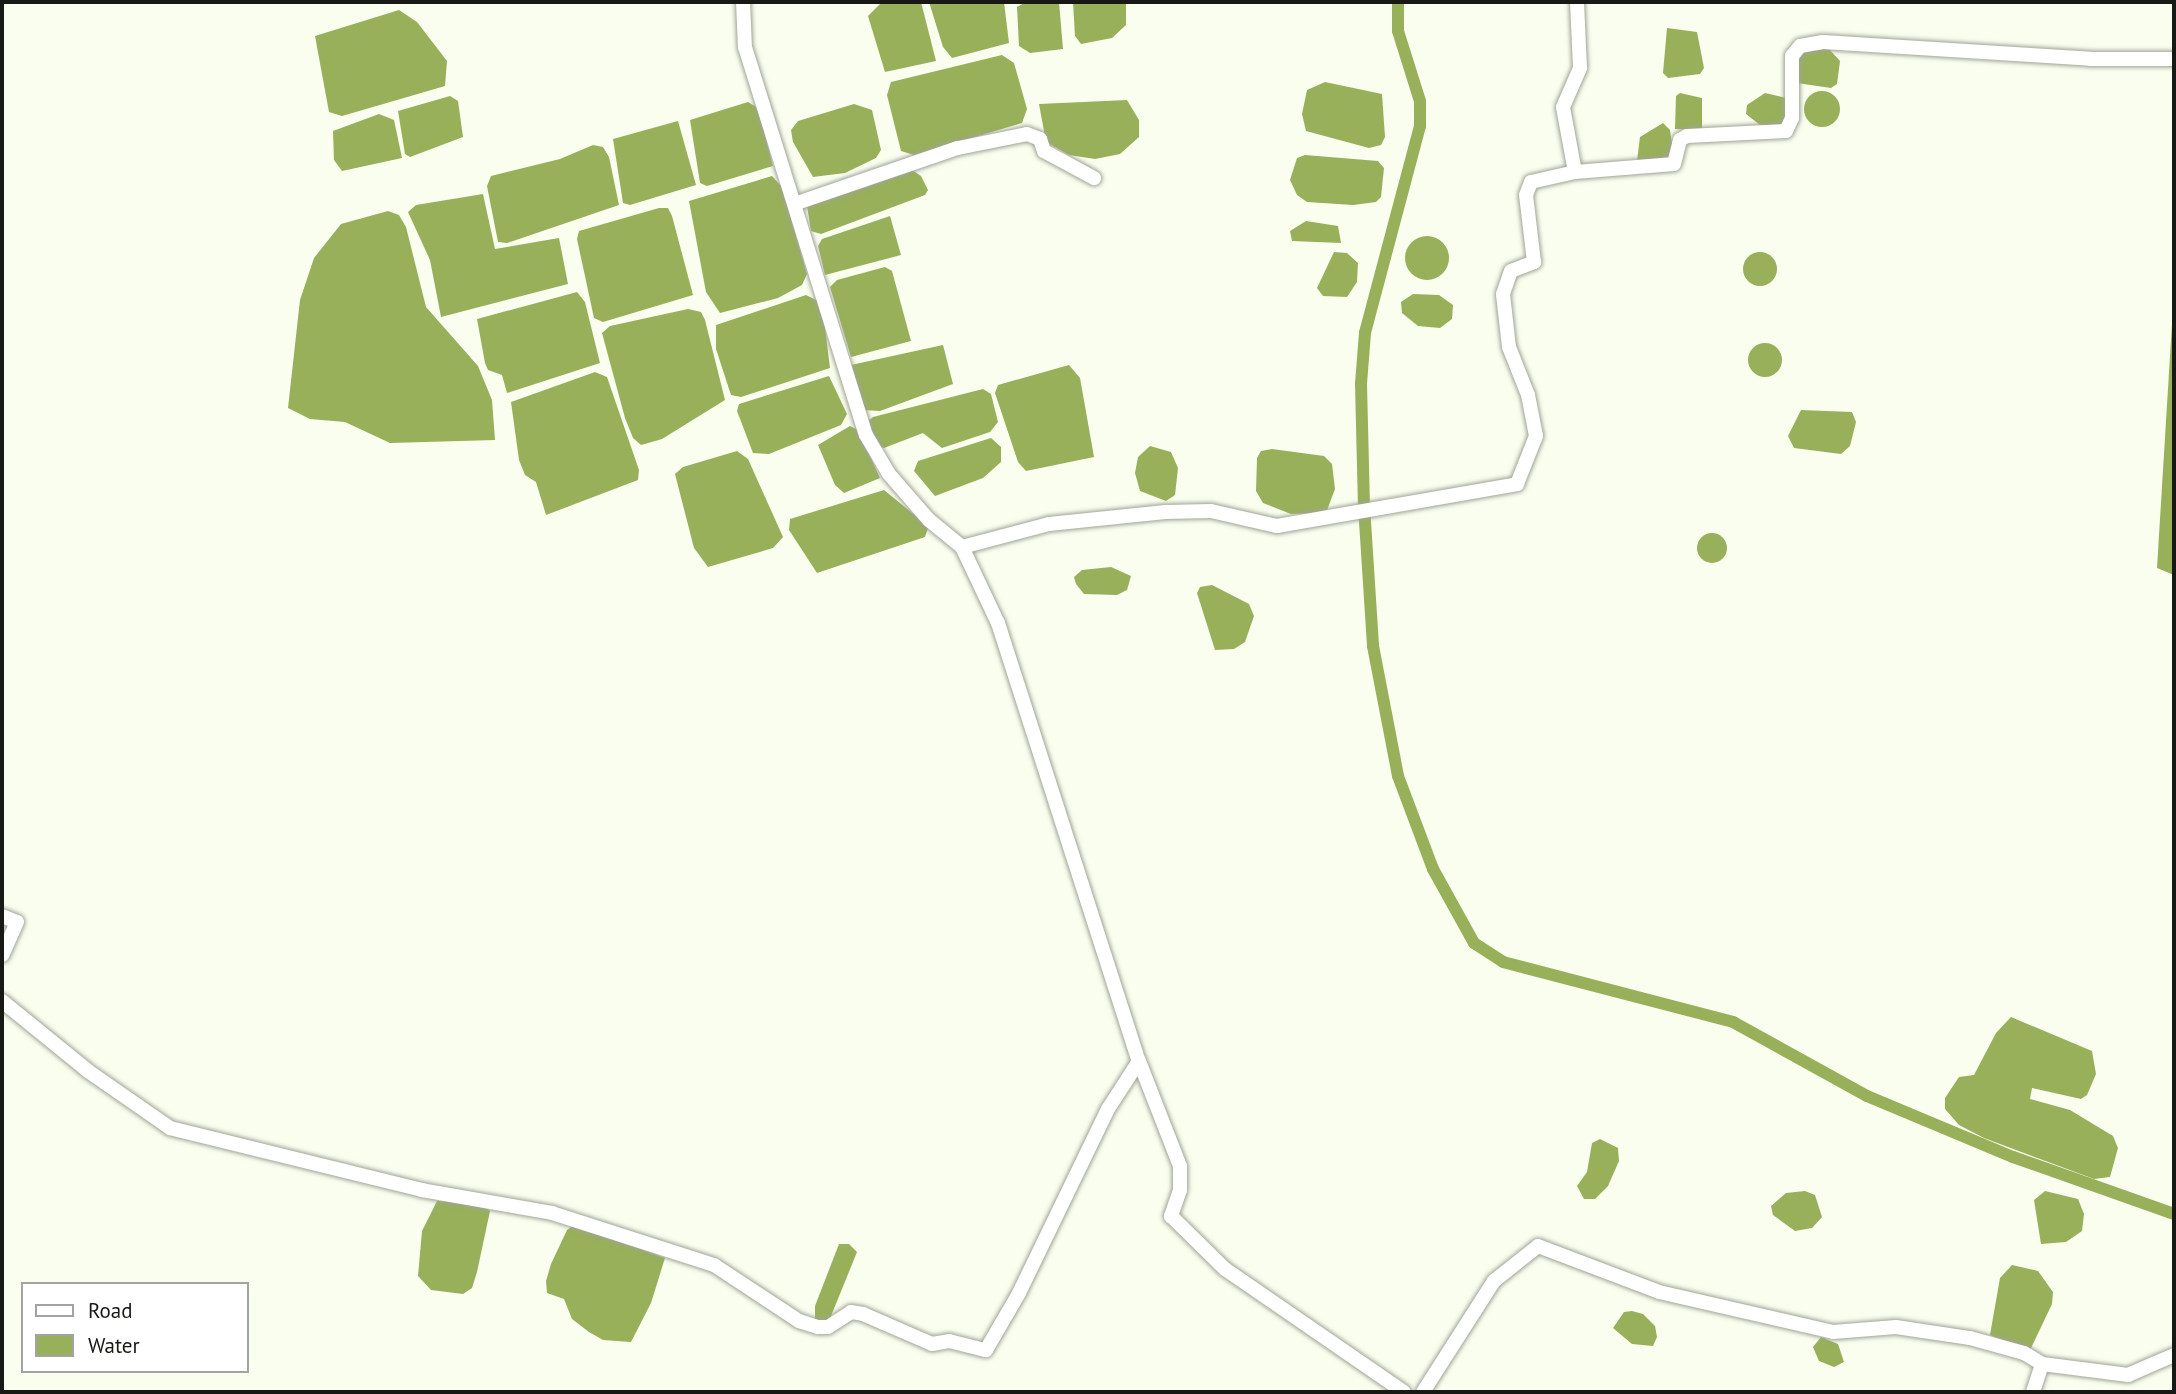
<!DOCTYPE html>
<style>
body{margin:0}
#map{position:relative;width:2176px;height:1394px;overflow:hidden;background:#f9feef;font-family:"PT Sans",sans-serif}
div>[style]{position:absolute}
[style*='--x']{left:calc(var(--x)*1px);top:calc(var(--y)*1px);width:calc(var(--w)*1px);rotate:calc(var(--a)*1deg)}
.water>*{inset:0;background:#98b059}
.round{border-radius:50%}
.canal>*{height:12px;margin:-6px;padding:0 6px;transform-origin:6px;border-radius:6px;background:#98b059}
.roads{filter:drop-shadow(0 0 2px #a0a496) drop-shadow(0 0 2px #a0a496)}
.street>*{height:14px;margin:-7px;padding:0 7px;transform-origin:7px;border-radius:7px;background:#fff}
span{translate:-50% -50%;white-space:nowrap;text-align:center;line-height:1.15;-webkit-text-stroke:5px #fff;paint-order:stroke}
.frame{position:absolute;inset:0;border:4px solid #181914;pointer-events:none}
.legend{position:absolute;left:21px;top:1282px;width:228px;height:91px;box-sizing:border-box;background:#fff;border:2px solid #a3a3a1;margin:0;padding:9px 12px;list-style:none;font-size:21px;color:#181914}
.legend li{display:flex;align-items:center;gap:14px;height:35px}
.legend b{width:35px;border:2px solid #a3a3a1}
</style>
<div id="map">
<div class="water">
<i style="clip-path:polygon(921px 2px,936px 61px,885px 72px,868px 16px,881px 3px)"></i>
<i style="clip-path:polygon(929px 2px,1004px 2px,1009px 43px,952px 58px,943px 47px)"></i>
<i style="clip-path:polygon(1026px 2px,1059px 2px,1063px 49px,1030px 53px,1019px 46px,1017px 7px)"></i>
<i style="clip-path:polygon(1073px 2px,1126px 2px,1126px 25px,1112px 38px,1081px 44px,1075px 36px)"></i>
<i style="clip-path:polygon(399px 10px,417px 22px,447px 61px,445px 86px,342px 116px,329px 112px,315px 36px)"></i>
<i style="clip-path:polygon(1667px 28px,1697px 32px,1704px 68px,1700px 74px,1668px 78px,1663px 73px)"></i>
<i style="clip-path:polygon(1828px 48px,1840px 61px,1837px 84px,1831px 88px,1797px 83px,1799px 53px)"></i>
<i style="clip-path:polygon(1002px 55px,1014px 63px,1027px 109px,1022px 123px,914px 155px,901px 151px,887px 95px,891px 82px)"></i>
<i style="clip-path:polygon(1325px 82px,1382px 94px,1385px 137px,1381px 145px,1369px 148px,1306px 131px,1302px 114px,1307px 90px)"></i>
<i class="round" style="left:1804px;top:91px;width:36px;height:36px"></i>
<i style="clip-path:polygon(1680px 93px,1702px 98px,1702px 130px,1675px 129px,1676px 96px)"></i>
<i style="clip-path:polygon(1765px 93px,1786px 98px,1788px 115px,1782px 126px,1760px 125px,1746px 114px,1747px 105px)"></i>
<i style="clip-path:polygon(450px 96px,458px 101px,463px 137px,410px 157px,405px 154px,398px 111px)"></i>
<i style="clip-path:polygon(1127px 100px,1139px 120px,1139px 137px,1120px 154px,1095px 159px,1069px 155px,1046px 142px,1039px 104px)"></i>
<i style="clip-path:polygon(748px 102px,758px 108px,773px 166px,707px 186px,700px 183px,690px 120px)"></i>
<i style="clip-path:polygon(854px 104px,872px 110px,881px 150px,876px 158px,845px 173px,813px 177px,793px 142px,791px 130px,798px 121px)"></i>
<i style="clip-path:polygon(379px 114px,394px 120px,402px 158px,342px 171px,334px 160px,333px 131px)"></i>
<i style="clip-path:polygon(678px 121px,696px 185px,630px 205px,623px 203px,613px 139px)"></i>
<i style="clip-path:polygon(1663px 123px,1670px 130px,1674px 158px,1637px 161px,1640px 137px)"></i>
<i style="clip-path:polygon(593px 145px,603px 147px,609px 157px,619px 205px,507px 243px,498px 242px,487px 186px,491px 176px,560px 159px)"></i>
<i style="clip-path:polygon(1305px 155px,1378px 161px,1384px 168px,1381px 197px,1376px 202px,1353px 205px,1307px 202px,1297px 195px,1290px 180px,1297px 158px)"></i>
<i style="clip-path:polygon(912px 170px,921px 176px,928px 190px,925px 195px,821px 234px,811px 231px,807px 206px)"></i>
<i style="clip-path:polygon(772px 176px,782px 187px,807px 274px,802px 285px,778px 298px,720px 313px,706px 292px,689px 201px)"></i>
<i style="clip-path:polygon(483px 194px,495px 249px,559px 238px,568px 284px,441px 317px,430px 260px,408px 212px,416px 205px)"></i>
<i style="clip-path:polygon(659px 208px,668px 208px,672px 216px,693px 295px,603px 322px,594px 318px,577px 239px,579px 231px)"></i>
<i style="clip-path:polygon(388px 211px,399px 215px,406px 227px,426px 307px,478px 366px,492px 400px,495px 440px,390px 443px,345px 422px,310px 419px,288px 408px,300px 300px,314px 258px,341px 224px)"></i>
<i style="clip-path:polygon(890px 216px,901px 255px,825px 275px,818px 246px,822px 239px)"></i>
<i style="clip-path:polygon(1306px 221px,1338px 226px,1341px 243px,1292px 241px,1290px 231px)"></i>
<i class="round" style="left:1405px;top:236px;width:44px;height:44px"></i>
<i class="round" style="left:1743px;top:252px;width:34px;height:34px"></i>
<i style="clip-path:polygon(1334px 252px,1347px 253px,1358px 263px,1357px 282px,1347px 297px,1323px 296px,1317px 288px)"></i>
<i style="clip-path:polygon(885px 267px,892px 271px,911px 341px,851px 357px,830px 287px,837px 280px)"></i>
<i style="clip-path:polygon(2174px 291px,2174px 575px,2157px 568px)"></i>
<i style="clip-path:polygon(577px 292px,585px 302px,600px 363px,507px 393px,502px 375px,488px 370px,485px 363px,477px 319px)"></i>
<i style="clip-path:polygon(1413px 294px,1439px 295px,1453px 305px,1452px 319px,1440px 328px,1418px 326px,1402px 313px,1401px 302px)"></i>
<i style="clip-path:polygon(806px 295px,822px 303px,830px 368px,741px 397px,731px 395px,716px 349px,716px 325px)"></i>
<i style="clip-path:polygon(688px 309px,701px 312px,705px 320px,725px 400px,662px 439px,641px 445px,633px 438px,625px 418px,602px 333px,610px 326px)"></i>
<i class="round" style="left:1748px;top:343px;width:34px;height:34px"></i>
<i style="clip-path:polygon(943px 345px,953px 384px,880px 411px,863px 410px,851px 365px)"></i>
<i style="clip-path:polygon(1069px 365px,1080px 378px,1094px 457px,1026px 471px,1018px 462px,995px 393px,998px 385px)"></i>
<i style="clip-path:polygon(595px 372px,607px 377px,639px 470px,638px 480px,546px 515px,536px 482px,525px 475px,519px 460px,511px 402px)"></i>
<i style="clip-path:polygon(829px 376px,847px 414px,841px 425px,769px 454px,753px 453px,737px 411px,739px 404px)"></i>
<i style="clip-path:polygon(983px 389px,991px 394px,998px 422px,990px 432px,942px 448px,923px 433px,884px 448px,876px 446px,868px 421px,873px 417px)"></i>
<i style="clip-path:polygon(1801px 410px,1852px 412px,1856px 422px,1850px 446px,1841px 454px,1794px 448px,1788px 436px)"></i>
<i style="clip-path:polygon(850px 426px,858px 430px,880px 478px,844px 493px,835px 485px,818px 445px)"></i>
<i style="clip-path:polygon(991px 438px,1001px 447px,1001px 462px,983px 478px,935px 496px,914px 471px,918px 461px)"></i>
<i style="clip-path:polygon(1150px 446px,1171px 452px,1178px 468px,1175px 495px,1166px 501px,1140px 491px,1135px 473px,1138px 457px)"></i>
<i style="clip-path:polygon(1272px 449px,1324px 456px,1332px 464px,1335px 489px,1326px 513px,1291px 514px,1263px 503px,1256px 491px,1257px 458px,1261px 451px)"></i>
<i style="clip-path:polygon(737px 451px,748px 459px,783px 537px,773px 548px,708px 567px,694px 548px,675px 474px,683px 467px)"></i>
<i style="clip-path:polygon(884px 490px,922px 521px,928px 528px,925px 537px,817px 573px,789px 530px,790px 519px)"></i>
<i class="round" style="left:1697px;top:533px;width:30px;height:30px"></i>
<i style="clip-path:polygon(1111px 567px,1131px 576px,1127px 590px,1117px 595px,1084px 594px,1076px 584px,1074px 577px,1082px 570px)"></i>
<i style="clip-path:polygon(1212px 585px,1249px 604px,1254px 616px,1245px 642px,1234px 649px,1215px 650px,1197px 593px,1200px 587px)"></i>
<i style="clip-path:polygon(2011px 1017px,2092px 1051px,2096px 1074px,2087px 1095px,2081px 1099px,2032px 1088px,2030px 1099px,2070px 1110px,2113px 1136px,2118px 1148px,2110px 1177px,2094px 1179px,1984px 1138px,1959px 1125px,1945px 1109px,1945px 1098px,1959px 1077px,1974px 1075px,1996px 1033px)"></i>
<i style="clip-path:polygon(1600px 1139px,1618px 1148px,1619px 1161px,1608px 1186px,1595px 1199px,1584px 1199px,1577px 1186px,1587px 1172px,1592px 1143px)"></i>
<i style="clip-path:polygon(1805px 1191px,1815px 1195px,1822px 1217px,1812px 1228px,1795px 1231px,1773px 1215px,1771px 1206px,1786px 1193px)"></i>
<i style="clip-path:polygon(2045px 1191px,2078px 1199px,2084px 1214px,2082px 1231px,2066px 1242px,2041px 1244px,2034px 1200px)"></i>
<i style="clip-path:polygon(437px 1201px,481px 1203px,490px 1211px,477px 1272px,472px 1288px,463px 1294px,431px 1290px,418px 1276px,422px 1231px)"></i>
<i style="clip-path:polygon(574px 1225px,665px 1258px,651px 1303px,631px 1342px,603px 1340px,589px 1332px,572px 1319px,564px 1299px,547px 1293px,546px 1281px,551px 1264px,567px 1230px)"></i>
<i style="clip-path:polygon(839px 1244px,849px 1244px,857px 1252px,829px 1321px,815px 1320px,815px 1306px)"></i>
<i style="clip-path:polygon(2012px 1265px,2038px 1271px,2053px 1292px,2052px 1304px,2031px 1348px,2021px 1349px,1990px 1335px,2000px 1278px)"></i>
<i style="clip-path:polygon(1632px 1311px,1643px 1314px,1655px 1326px,1657px 1337px,1653px 1346px,1632px 1344px,1613px 1328px,1624px 1312px)"></i>
<i style="clip-path:polygon(1821px 1337px,1838px 1344px,1844px 1362px,1834px 1367px,1819px 1361px,1813px 1347px)"></i>
</div>
<div class="canal">
<i style="--x:1398;--y:2;--w:29;--a:90"></i>
<i style="--x:1398;--y:31;--w:73;--a:72.6"></i>
<i style="--x:1420;--y:101;--w:25;--a:90"></i>
<i style="--x:1420;--y:126;--w:214;--a:104.9"></i>
<i style="--x:1365;--y:333;--w:51;--a:94.5"></i>
<i style="--x:1361;--y:384;--w:122;--a:88.6"></i>
<i style="--x:1364;--y:506;--w:140;--a:86.3"></i>
<i style="--x:1373;--y:646;--w:132;--a:79.1"></i>
<i style="--x:1398;--y:776;--w:99;--a:69.4"></i>
<i style="--x:1433;--y:869;--w:85;--a:61"></i>
<i style="--x:1474;--y:943;--w:35;--a:33"></i>
<i style="--x:1503;--y:962;--w:238;--a:14.6"></i>
<i style="--x:1733;--y:1022;--w:153;--a:28.9"></i>
<i style="--x:1867;--y:1096;--w:158;--a:22.7"></i>
<i style="--x:2013;--y:1157;--w:171;--a:19.5"></i>
</div>
<div class="roads">
<div class="street">
<i style="--x:743;--y:2;--w:45;--a:87.5"></i>
<i style="--x:745;--y:47;--w:406;--a:72.7"></i>
<i style="--x:866;--y:435;--w:45;--a:59.5"></i>
<i style="--x:889;--y:474;--w:61;--a:49"></i>
<i style="--x:929;--y:520;--w:43;--a:39.3"></i>
<i style="--x:962;--y:547;--w:84;--a:64.7"></i>
<i style="--x:998;--y:623;--w:460;--a:72.2"></i>
<i style="--x:1139;--y:1061;--w:113;--a:68.7"></i>
<i style="--x:1180;--y:1166;--w:24;--a:90"></i>
<i style="--x:1180;--y:1190;--w:28;--a:109"></i>
<i style="--x:1171;--y:1216;--w:76;--a:44.5"></i>
<i style="--x:1225;--y:1269;--w:217;--a:34.5"></i>
<i style="--x:1575;--y:172;--w:66;--a:-100.5"></i>
<i style="--x:1563;--y:107;--w:43;--a:-66.4"></i>
<i style="--x:1580;--y:68;--w:66;--a:-92.6"></i>
<i style="--x:797;--y:203;--w:170;--a:-18.9"></i>
<i style="--x:958;--y:148;--w:70;--a:-11.5"></i>
<i style="--x:1027;--y:134;--w:14;--a:21"></i>
<i style="--x:1040;--y:139;--w:13;--a:72"></i>
<i style="--x:1044;--y:151;--w:57;--a:28.4"></i>
<i style="--x:962;--y:547;--w:90;--a:-14.8"></i>
<i style="--x:1049;--y:524;--w:117;--a:-5.9"></i>
<i style="--x:1165;--y:512;--w:46;--a:-1.2"></i>
<i style="--x:1211;--y:511;--w:68;--a:12.8"></i>
<i style="--x:1277;--y:526;--w:244;--a:-9.9"></i>
<i style="--x:1517;--y:484;--w:52;--a:-68.4"></i>
<i style="--x:1536;--y:436;--w:42;--a:-101"></i>
<i style="--x:1528;--y:395;--w:52;--a:-111.6"></i>
<i style="--x:1509;--y:347;--w:53;--a:-96.5"></i>
<i style="--x:1503;--y:294;--w:24;--a:-71"></i>
<i style="--x:1511;--y:271;--w:25;--a:-21"></i>
<i style="--x:1534;--y:262;--w:67;--a:-96.8"></i>
<i style="--x:1526;--y:195;--w:14;--a:-69"></i>
<i style="--x:1531;--y:182;--w:45;--a:-12.8"></i>
<i style="--x:1575;--y:172;--w:99;--a:-4.6"></i>
<i style="--x:1674;--y:164;--w:25;--a:-76"></i>
<i style="--x:1680;--y:140;--w:8;--a:-30"></i>
<i style="--x:1687;--y:136;--w:99;--a:-2.9"></i>
<i style="--x:1786;--y:131;--w:14;--a:-65"></i>
<i style="--x:1792;--y:118;--w:62;--a:-90"></i>
<i style="--x:1792;--y:56;--w:13;--a:-51"></i>
<i style="--x:1800;--y:46;--w:23;--a:-10"></i>
<i style="--x:1823;--y:42;--w:268;--a:3.6"></i>
<i style="--x:2090;--y:59;--w:84;--a:0"></i>
<i style="--x:2;--y:916;--w:16;--a:22"></i>
<i style="--x:17;--y:922;--w:36;--a:114"></i>
<i style="--x:2;--y:1001;--w:111;--a:39.1"></i>
<i style="--x:88;--y:1071;--w:100;--a:34.8"></i>
<i style="--x:170;--y:1128;--w:260;--a:13.8"></i>
<i style="--x:422;--y:1190;--w:132;--a:10"></i>
<i style="--x:552;--y:1213;--w:170;--a:17.8"></i>
<i style="--x:714;--y:1265;--w:102;--a:33.4"></i>
<i style="--x:799;--y:1321;--w:20;--a:18"></i>
<i style="--x:818;--y:1327;--w:10;--a:0"></i>
<i style="--x:828;--y:1327;--w:27;--a:-33"></i>
<i style="--x:851;--y:1312;--w:12;--a:9"></i>
<i style="--x:863;--y:1314;--w:75;--a:23.5"></i>
<i style="--x:932;--y:1344;--w:17;--a:-10"></i>
<i style="--x:949;--y:1341;--w:38;--a:14"></i>
<i style="--x:986;--y:1350;--w:66;--a:-59.9"></i>
<i style="--x:1019;--y:1293;--w:204;--a:-64.2"></i>
<i style="--x:1108;--y:1109;--w:57;--a:-57.1"></i>
<i style="--x:1423;--y:1392;--w:132;--a:-57.4"></i>
<i style="--x:1494;--y:1281;--w:56;--a:-38.5"></i>
<i style="--x:1538;--y:1246;--w:129;--a:20.8"></i>
<i style="--x:1659;--y:1292;--w:179;--a:12.9"></i>
<i style="--x:1833;--y:1332;--w:63;--a:-4.5"></i>
<i style="--x:1896;--y:1327;--w:75;--a:8.5"></i>
<i style="--x:1970;--y:1338;--w:56;--a:15.5"></i>
<i style="--x:2024;--y:1353;--w:21;--a:31"></i>
<i style="--x:2033;--y:1392;--w:29;--a:-72"></i>
<i style="--x:2042;--y:1364;--w:87;--a:7.3"></i>
<i style="--x:2128;--y:1375;--w:50;--a:-23.5"></i>
</div>
</div>
<div class="frame"></div>
<ul class="legend">
<li><b style="height:9px;background:#fff"></b>Road</li>
<li><b style="height:19px;background:#98b059"></b>Water</li>
</ul>
</div>
